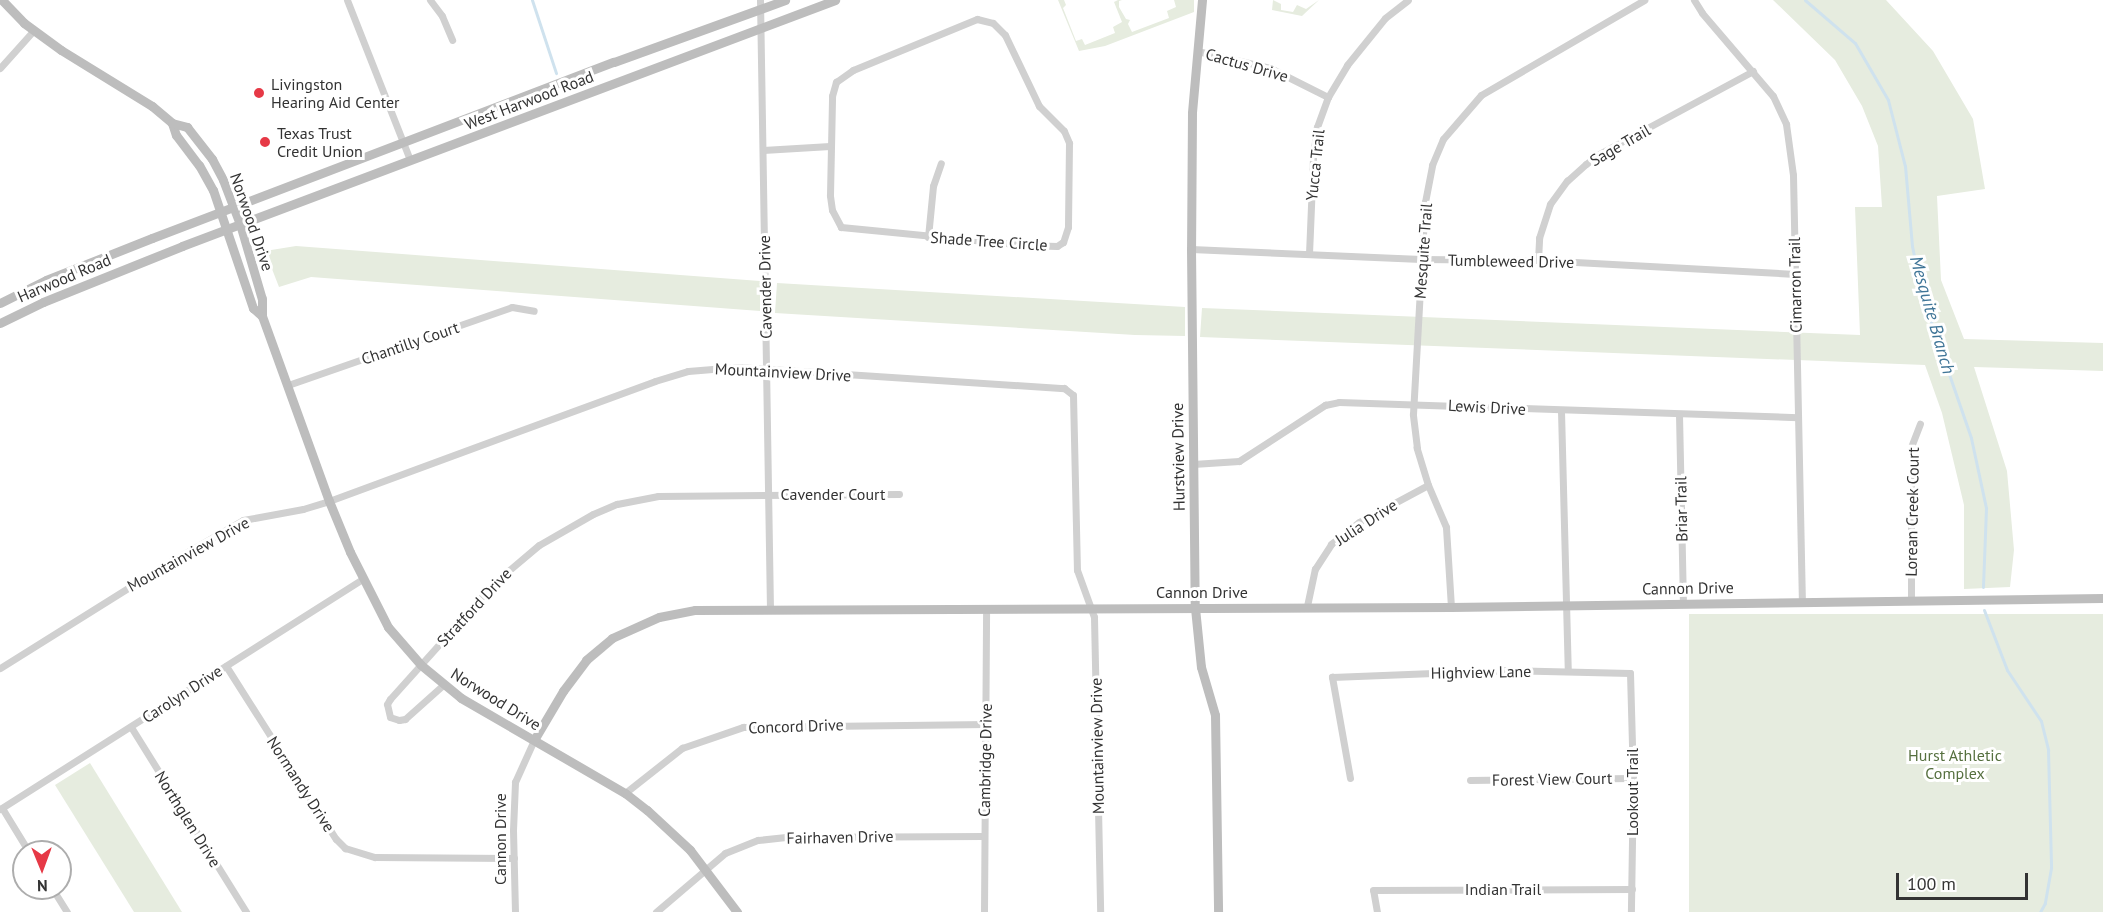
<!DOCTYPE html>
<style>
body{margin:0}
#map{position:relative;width:2103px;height:912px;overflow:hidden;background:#fff;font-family:"PT Sans",sans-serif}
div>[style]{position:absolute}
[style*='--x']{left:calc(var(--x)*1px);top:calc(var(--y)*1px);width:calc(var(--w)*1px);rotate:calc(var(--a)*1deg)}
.green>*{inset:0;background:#e6ecdf;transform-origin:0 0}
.stream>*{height:3px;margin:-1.5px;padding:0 1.5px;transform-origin:1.5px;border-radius:1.5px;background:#cfe2ee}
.street>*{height:7px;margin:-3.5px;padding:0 3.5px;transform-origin:3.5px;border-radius:3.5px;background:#d0d0d0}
.secondary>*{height:9px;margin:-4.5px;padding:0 4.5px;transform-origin:4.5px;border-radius:4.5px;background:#bdbdbd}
.dots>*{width:16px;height:16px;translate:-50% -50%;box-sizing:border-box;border:3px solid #fff;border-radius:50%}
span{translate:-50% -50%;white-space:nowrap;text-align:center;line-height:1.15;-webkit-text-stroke:6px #fff;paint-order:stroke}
.street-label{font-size:16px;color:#333}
.poi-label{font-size:16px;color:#333}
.left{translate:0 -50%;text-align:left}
.park-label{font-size:16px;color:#56703f}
.water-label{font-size:18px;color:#3f7597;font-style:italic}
.north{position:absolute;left:12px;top:840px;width:60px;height:60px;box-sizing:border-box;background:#fff;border:2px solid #adadad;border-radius:50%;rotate:179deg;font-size:16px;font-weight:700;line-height:24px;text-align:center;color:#333}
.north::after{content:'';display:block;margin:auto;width:21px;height:27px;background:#e63946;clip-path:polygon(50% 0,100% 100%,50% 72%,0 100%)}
.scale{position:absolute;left:1896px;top:873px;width:132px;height:27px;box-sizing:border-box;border:3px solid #333;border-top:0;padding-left:8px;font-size:18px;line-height:21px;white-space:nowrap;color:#333;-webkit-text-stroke:4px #fff;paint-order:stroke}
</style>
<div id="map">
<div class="green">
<i style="clip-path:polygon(1058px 0,1064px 0,1066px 5px,1063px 8px,1076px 41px,1082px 39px,1085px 45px,1115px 33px,1113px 27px,1122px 22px,1114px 2px,1118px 0,1122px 0,1119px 1px,1119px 7px,1126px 19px,1130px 20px,1128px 24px,1132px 32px,1169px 18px,1167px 11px,1176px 7px,1174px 0,1194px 0,1194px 12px,1105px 46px,1079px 51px)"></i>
<i style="clip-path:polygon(1273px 0,1281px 4px,1281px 10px,1293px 12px,1297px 5px,1306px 9px,1319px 0,1302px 16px,1272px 10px)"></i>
<i style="clip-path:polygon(1773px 0,1886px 0,1933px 51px,1973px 119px,1985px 189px,1937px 196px,1941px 280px,1964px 339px,2103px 343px,2103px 371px,1974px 367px,2007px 471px,2014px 550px,2010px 587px,1964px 589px,1964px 505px,1942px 413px,1925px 365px,1200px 337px,1202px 308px,1860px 335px,1855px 207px,1882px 207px,1878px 146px,1862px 106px,1835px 60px)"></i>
<i style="clip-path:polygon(296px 246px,760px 281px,760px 311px,311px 277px,279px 287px,265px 251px)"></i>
<i style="clip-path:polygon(777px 283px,1185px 307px,1185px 336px,1135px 335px,775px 313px)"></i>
<i style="left:2103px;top:614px;width:298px;height:414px;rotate:90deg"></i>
<i style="clip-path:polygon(90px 763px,182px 912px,134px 912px,55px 785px)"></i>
</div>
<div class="stream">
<i style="--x:532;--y:0;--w:77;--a:71.8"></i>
<i style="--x:1805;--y:0;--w:66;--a:40.7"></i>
<i style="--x:1855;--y:43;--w:66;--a:59.9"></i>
<i style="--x:1888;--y:100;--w:68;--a:75.6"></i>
<i style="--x:1905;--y:166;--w:80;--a:85"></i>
<i style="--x:1912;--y:246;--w:54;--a:78.3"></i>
<i style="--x:1923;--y:299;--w:147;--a:70.9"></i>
<i style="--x:1971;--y:438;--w:72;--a:77.9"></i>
<i style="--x:1986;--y:508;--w:79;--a:92.2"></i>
<i style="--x:1984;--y:610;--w:64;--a:69"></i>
<i style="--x:2007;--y:670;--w:61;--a:56.3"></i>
<i style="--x:2041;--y:721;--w:30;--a:76"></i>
<i style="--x:2048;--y:750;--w:118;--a:88.5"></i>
<i style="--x:2051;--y:868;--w:36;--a:100"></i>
<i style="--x:2045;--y:903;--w:10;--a:119"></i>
</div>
<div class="street">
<i style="--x:347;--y:0;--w:172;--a:68.5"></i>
<i style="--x:430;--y:0;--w:20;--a:53"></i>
<i style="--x:442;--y:16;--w:26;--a:67"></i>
<i style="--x:760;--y:0;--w:610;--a:89.06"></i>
<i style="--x:1694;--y:0;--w:15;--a:58"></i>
<i style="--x:1702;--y:13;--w:109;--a:49.5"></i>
<i style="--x:1773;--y:96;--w:31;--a:65"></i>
<i style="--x:1786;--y:124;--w:51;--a:82.2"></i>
<i style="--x:1793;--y:175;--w:427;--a:88.8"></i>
<i style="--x:977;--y:19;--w:16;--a:14"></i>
<i style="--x:993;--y:23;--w:17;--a:45"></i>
<i style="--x:1005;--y:35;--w:79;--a:64.4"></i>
<i style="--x:1039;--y:106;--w:35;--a:45"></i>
<i style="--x:1064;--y:131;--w:13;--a:67"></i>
<i style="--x:1069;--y:143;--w:84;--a:90.7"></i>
<i style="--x:1068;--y:227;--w:16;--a:108"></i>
<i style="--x:1063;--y:242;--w:7;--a:146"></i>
<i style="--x:1057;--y:246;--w:32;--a:-178"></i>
<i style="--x:1025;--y:245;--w:185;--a:-174.4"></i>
<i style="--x:841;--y:227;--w:19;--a:-118"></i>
<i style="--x:832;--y:210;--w:15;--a:-98"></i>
<i style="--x:830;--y:195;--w:99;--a:-88.8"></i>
<i style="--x:832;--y:96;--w:15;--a:-74"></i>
<i style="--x:836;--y:82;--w:21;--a:-35"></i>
<i style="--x:853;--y:70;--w:134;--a:-22.4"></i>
<i style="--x:1197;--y:51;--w:75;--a:13.1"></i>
<i style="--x:1270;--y:68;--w:65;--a:26.6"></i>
<i style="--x:0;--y:68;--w:51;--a:-48.2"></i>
<i style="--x:763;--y:150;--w:67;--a:-3.4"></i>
<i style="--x:928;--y:237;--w:51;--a:-84.4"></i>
<i style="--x:933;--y:186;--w:24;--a:-71"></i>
<i style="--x:1191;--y:249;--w:230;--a:2.5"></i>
<i style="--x:1421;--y:259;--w:117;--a:0.5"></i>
<i style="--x:1538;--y:260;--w:257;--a:3.1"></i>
<i style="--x:1309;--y:254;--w:96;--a:-87.6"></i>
<i style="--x:1313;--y:158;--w:31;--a:-83"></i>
<i style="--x:1317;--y:127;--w:32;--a:-70"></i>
<i style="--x:1328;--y:97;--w:37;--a:-59"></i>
<i style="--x:1347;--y:65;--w:60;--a:-51"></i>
<i style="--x:1385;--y:18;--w:29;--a:-38"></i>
<i style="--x:1538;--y:260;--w:22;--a:-87"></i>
<i style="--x:1539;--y:238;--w:36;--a:-72"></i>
<i style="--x:1550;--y:204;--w:29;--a:-54"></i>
<i style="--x:1567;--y:181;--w:25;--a:-42"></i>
<i style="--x:1586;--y:164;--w:16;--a:-38"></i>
<i style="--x:1599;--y:154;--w:175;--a:-28.3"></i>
<i style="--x:288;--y:385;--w:237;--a:-19.2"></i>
<i style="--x:512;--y:307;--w:22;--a:10"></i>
<i style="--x:1561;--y:411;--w:260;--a:88.5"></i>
<i style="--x:1679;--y:414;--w:189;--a:88.8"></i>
<i style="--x:1193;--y:464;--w:46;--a:-3.7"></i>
<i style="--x:1239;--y:461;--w:103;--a:-33.1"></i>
<i style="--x:1325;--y:405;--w:14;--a:-12"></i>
<i style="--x:1339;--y:402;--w:459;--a:1.9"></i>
<i style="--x:1911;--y:601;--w:154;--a:-90"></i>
<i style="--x:1911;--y:447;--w:25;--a:-69"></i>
<i style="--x:1307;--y:606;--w:38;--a:-78"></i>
<i style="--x:1315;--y:569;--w:30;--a:-57"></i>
<i style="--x:1331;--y:544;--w:36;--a:-38"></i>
<i style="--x:1359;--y:522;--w:78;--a:-28.2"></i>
<i style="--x:1451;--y:607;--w:80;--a:-93.6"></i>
<i style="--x:1446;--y:527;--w:46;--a:-113.2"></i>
<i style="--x:1428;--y:485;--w:39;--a:-107"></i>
<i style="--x:1417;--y:448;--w:34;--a:-97"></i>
<i style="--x:1413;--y:414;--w:212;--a:-86.8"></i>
<i style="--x:1425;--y:202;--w:38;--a:-79"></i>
<i style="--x:1432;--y:165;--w:28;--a:-67"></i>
<i style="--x:1443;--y:139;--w:58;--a:-49.2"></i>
<i style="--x:1481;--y:95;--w:189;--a:-30.2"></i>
<i style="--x:226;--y:666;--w:205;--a:57.6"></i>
<i style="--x:336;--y:839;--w:13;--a:45"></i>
<i style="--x:345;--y:848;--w:31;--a:17"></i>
<i style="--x:375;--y:857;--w:139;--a:0.4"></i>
<i style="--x:0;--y:668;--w:198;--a:-32"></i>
<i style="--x:168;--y:563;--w:86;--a:-29.8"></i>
<i style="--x:243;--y:520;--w:61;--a:-10.4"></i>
<i style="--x:303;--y:509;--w:27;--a:-17"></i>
<i style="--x:329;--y:501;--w:347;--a:-20.2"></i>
<i style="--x:655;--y:381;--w:34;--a:-17"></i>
<i style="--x:688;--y:371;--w:49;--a:-4.7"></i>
<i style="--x:737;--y:367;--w:328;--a:3.7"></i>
<i style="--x:1064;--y:388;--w:11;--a:38"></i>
<i style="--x:1073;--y:395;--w:175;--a:88.7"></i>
<i style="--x:1077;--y:570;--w:50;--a:70.1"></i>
<i style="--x:1094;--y:617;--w:295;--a:88.8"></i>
<i style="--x:443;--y:685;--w:51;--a:138.2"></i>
<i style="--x:405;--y:719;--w:6;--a:171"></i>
<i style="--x:399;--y:720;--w:9;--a:-162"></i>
<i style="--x:390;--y:717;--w:13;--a:-103"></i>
<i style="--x:387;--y:704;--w:6;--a:-59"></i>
<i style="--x:390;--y:699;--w:157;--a:-48.1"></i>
<i style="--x:495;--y:582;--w:57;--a:-40.1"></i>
<i style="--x:539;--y:545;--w:62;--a:-29.9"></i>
<i style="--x:593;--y:514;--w:26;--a:-23"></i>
<i style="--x:617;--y:504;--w:42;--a:-11"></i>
<i style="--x:658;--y:496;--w:241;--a:-0.5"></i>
<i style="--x:131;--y:727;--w:218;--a:58.1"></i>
<i style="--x:1350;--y:778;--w:103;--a:-100.1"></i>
<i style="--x:1332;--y:677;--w:171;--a:-2.3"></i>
<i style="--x:1503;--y:670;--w:127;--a:1.4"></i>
<i style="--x:1630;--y:673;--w:105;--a:88.4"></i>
<i style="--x:1633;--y:778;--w:134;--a:90.9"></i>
<i style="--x:1470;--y:780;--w:163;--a:-0.7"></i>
<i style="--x:625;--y:793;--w:73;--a:-38.3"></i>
<i style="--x:682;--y:748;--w:65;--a:-19"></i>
<i style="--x:743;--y:727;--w:244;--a:-0.7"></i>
<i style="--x:2;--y:808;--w:52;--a:58.5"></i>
<i style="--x:0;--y:809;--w:430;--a:-32.4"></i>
<i style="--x:52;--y:888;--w:28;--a:58"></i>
<i style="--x:515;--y:912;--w:82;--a:-91.4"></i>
<i style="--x:513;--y:830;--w:48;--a:-87.6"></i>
<i style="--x:515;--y:782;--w:46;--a:-65.7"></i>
<i style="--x:656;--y:912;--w:91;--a:-40.5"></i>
<i style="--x:725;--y:853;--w:35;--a:-22"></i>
<i style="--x:758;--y:840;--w:28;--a:-6"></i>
<i style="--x:786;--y:837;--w:197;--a:-0.3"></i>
<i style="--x:984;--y:912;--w:304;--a:-89.6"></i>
<i style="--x:1377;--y:912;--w:22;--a:-100"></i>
<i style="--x:1373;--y:890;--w:259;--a:-0.2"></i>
</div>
<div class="secondary">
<i style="--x:2;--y:0;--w:32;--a:46"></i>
<i style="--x:24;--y:23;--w:46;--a:36.1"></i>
<i style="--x:61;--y:50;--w:107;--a:31.6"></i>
<i style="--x:152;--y:106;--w:26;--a:40"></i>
<i style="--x:172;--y:123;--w:13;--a:72"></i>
<i style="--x:176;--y:135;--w:38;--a:53"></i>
<i style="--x:199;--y:165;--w:29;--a:61"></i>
<i style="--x:213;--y:190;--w:125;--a:71.3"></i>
<i style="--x:253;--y:308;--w:12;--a:42"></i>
<i style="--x:1202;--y:0;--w:113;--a:95.1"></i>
<i style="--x:1192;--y:113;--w:136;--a:90.4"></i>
<i style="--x:1191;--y:249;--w:359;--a:89.4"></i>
<i style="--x:1195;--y:608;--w:59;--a:84.2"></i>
<i style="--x:1201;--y:667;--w:50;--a:73.7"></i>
<i style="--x:1215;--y:715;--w:197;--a:89.1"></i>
<i style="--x:172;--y:123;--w:16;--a:15"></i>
<i style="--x:187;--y:127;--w:41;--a:52"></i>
<i style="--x:212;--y:159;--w:24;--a:62"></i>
<i style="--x:223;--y:180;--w:47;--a:68.9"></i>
<i style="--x:240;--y:224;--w:78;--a:73.7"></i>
<i style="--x:262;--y:299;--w:17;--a:90"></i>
<i style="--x:262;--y:316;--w:197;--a:70.1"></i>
<i style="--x:329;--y:501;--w:55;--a:67.6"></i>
<i style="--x:350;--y:552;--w:84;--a:63.1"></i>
<i style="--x:388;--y:627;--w:50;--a:49"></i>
<i style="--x:421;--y:665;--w:52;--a:39.5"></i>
<i style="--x:461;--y:698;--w:190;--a:30.1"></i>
<i style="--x:625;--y:793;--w:28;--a:38"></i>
<i style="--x:647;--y:810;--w:59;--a:42.9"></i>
<i style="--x:690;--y:850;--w:78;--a:52.8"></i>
<i style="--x:0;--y:303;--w:51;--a:-26.6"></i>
<i style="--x:46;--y:280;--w:114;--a:-21.6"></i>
<i style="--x:152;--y:238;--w:494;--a:-20.9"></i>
<i style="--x:614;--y:62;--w:182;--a:-19.9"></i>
<i style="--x:0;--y:323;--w:48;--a:-26"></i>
<i style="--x:43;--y:302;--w:150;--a:-21.9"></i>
<i style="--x:182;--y:246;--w:698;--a:-20.64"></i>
<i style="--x:534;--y:740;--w:57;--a:-59.4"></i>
<i style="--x:563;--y:691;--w:39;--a:-53"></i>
<i style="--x:586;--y:660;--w:34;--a:-40"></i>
<i style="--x:612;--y:638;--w:51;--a:-24.1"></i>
<i style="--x:659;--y:617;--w:37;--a:-11"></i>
<i style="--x:695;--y:610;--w:756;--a:-0.23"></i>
<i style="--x:1451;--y:607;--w:652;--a:-0.79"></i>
</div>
<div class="dots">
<i style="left:259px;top:93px;background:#e63946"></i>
<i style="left:265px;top:142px;background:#e63946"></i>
</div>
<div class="street-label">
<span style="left:1247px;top:65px;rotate:16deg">Cactus Drive</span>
<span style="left:529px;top:100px;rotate:-21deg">West Harwood Road</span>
<span style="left:1620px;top:145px;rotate:-30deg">Sage Trail</span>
<span style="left:1315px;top:165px;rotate:-84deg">Yucca Trail</span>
<span style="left:252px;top:222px;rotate:71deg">Norwood Drive</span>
<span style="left:989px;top:241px;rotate:4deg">Shade Tree Circle</span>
<span style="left:1423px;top:251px;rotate:-86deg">Mesquite Trail</span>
<span style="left:1511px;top:261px;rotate:1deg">Tumbleweed Drive</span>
<span style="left:64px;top:278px;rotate:-23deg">Harwood Road</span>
<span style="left:1795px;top:285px;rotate:-91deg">Cimarron Trail</span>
<span style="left:765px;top:287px;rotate:-91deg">Cavender Drive</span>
<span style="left:410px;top:343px;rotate:-19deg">Chantilly Court</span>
<span style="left:783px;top:372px;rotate:3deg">Mountainview Drive</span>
<span style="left:1487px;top:407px;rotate:3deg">Lewis Drive</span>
<span style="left:1178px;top:457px;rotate:-91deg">Hurstview Drive</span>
<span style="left:833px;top:494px">Cavender Court</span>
<span style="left:1681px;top:509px;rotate:-91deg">Briar Trail</span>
<span style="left:1912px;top:512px;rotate:-89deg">Lorean Creek Court</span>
<span style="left:1366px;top:522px;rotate:-33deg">Julia Drive</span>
<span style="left:188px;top:554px;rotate:-29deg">Mountainview Drive</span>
<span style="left:1688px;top:588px;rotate:-1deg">Cannon Drive</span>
<span style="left:1202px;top:592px">Cannon Drive</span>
<span style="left:474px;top:607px;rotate:-47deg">Stratford Drive</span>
<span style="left:1481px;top:672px;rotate:-1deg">Highview Lane</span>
<span style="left:182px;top:694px;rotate:-33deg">Carolyn Drive</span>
<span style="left:496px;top:699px;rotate:32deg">Norwood Drive</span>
<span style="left:796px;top:726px;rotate:-2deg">Concord Drive</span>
<span style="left:1097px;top:746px;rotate:-91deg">Mountainview Drive</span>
<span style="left:985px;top:760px;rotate:-89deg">Cambridge Drive</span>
<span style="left:1552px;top:779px;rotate:-1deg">Forest View Court</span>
<span style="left:301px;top:784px;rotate:57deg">Normandy Drive</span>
<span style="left:1632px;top:792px;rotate:-90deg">Lookout Trail</span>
<span style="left:188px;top:819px;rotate:58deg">Northglen Drive</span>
<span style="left:840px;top:837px;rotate:-1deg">Fairhaven Drive</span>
<span style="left:500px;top:839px;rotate:-90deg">Cannon Drive</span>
<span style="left:1503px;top:889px">Indian Trail</span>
</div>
<div class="poi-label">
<span class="left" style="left:271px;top:93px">Livingston<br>Hearing Aid Center</span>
<span class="left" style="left:277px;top:142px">Texas Trust<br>Credit Union</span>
</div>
<div class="park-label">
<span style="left:1955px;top:764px">Hurst Athletic<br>Complex</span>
</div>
<div class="water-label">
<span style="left:1932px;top:315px;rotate:74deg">Mesquite Branch</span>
</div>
<div class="north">N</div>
<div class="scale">100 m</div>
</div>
